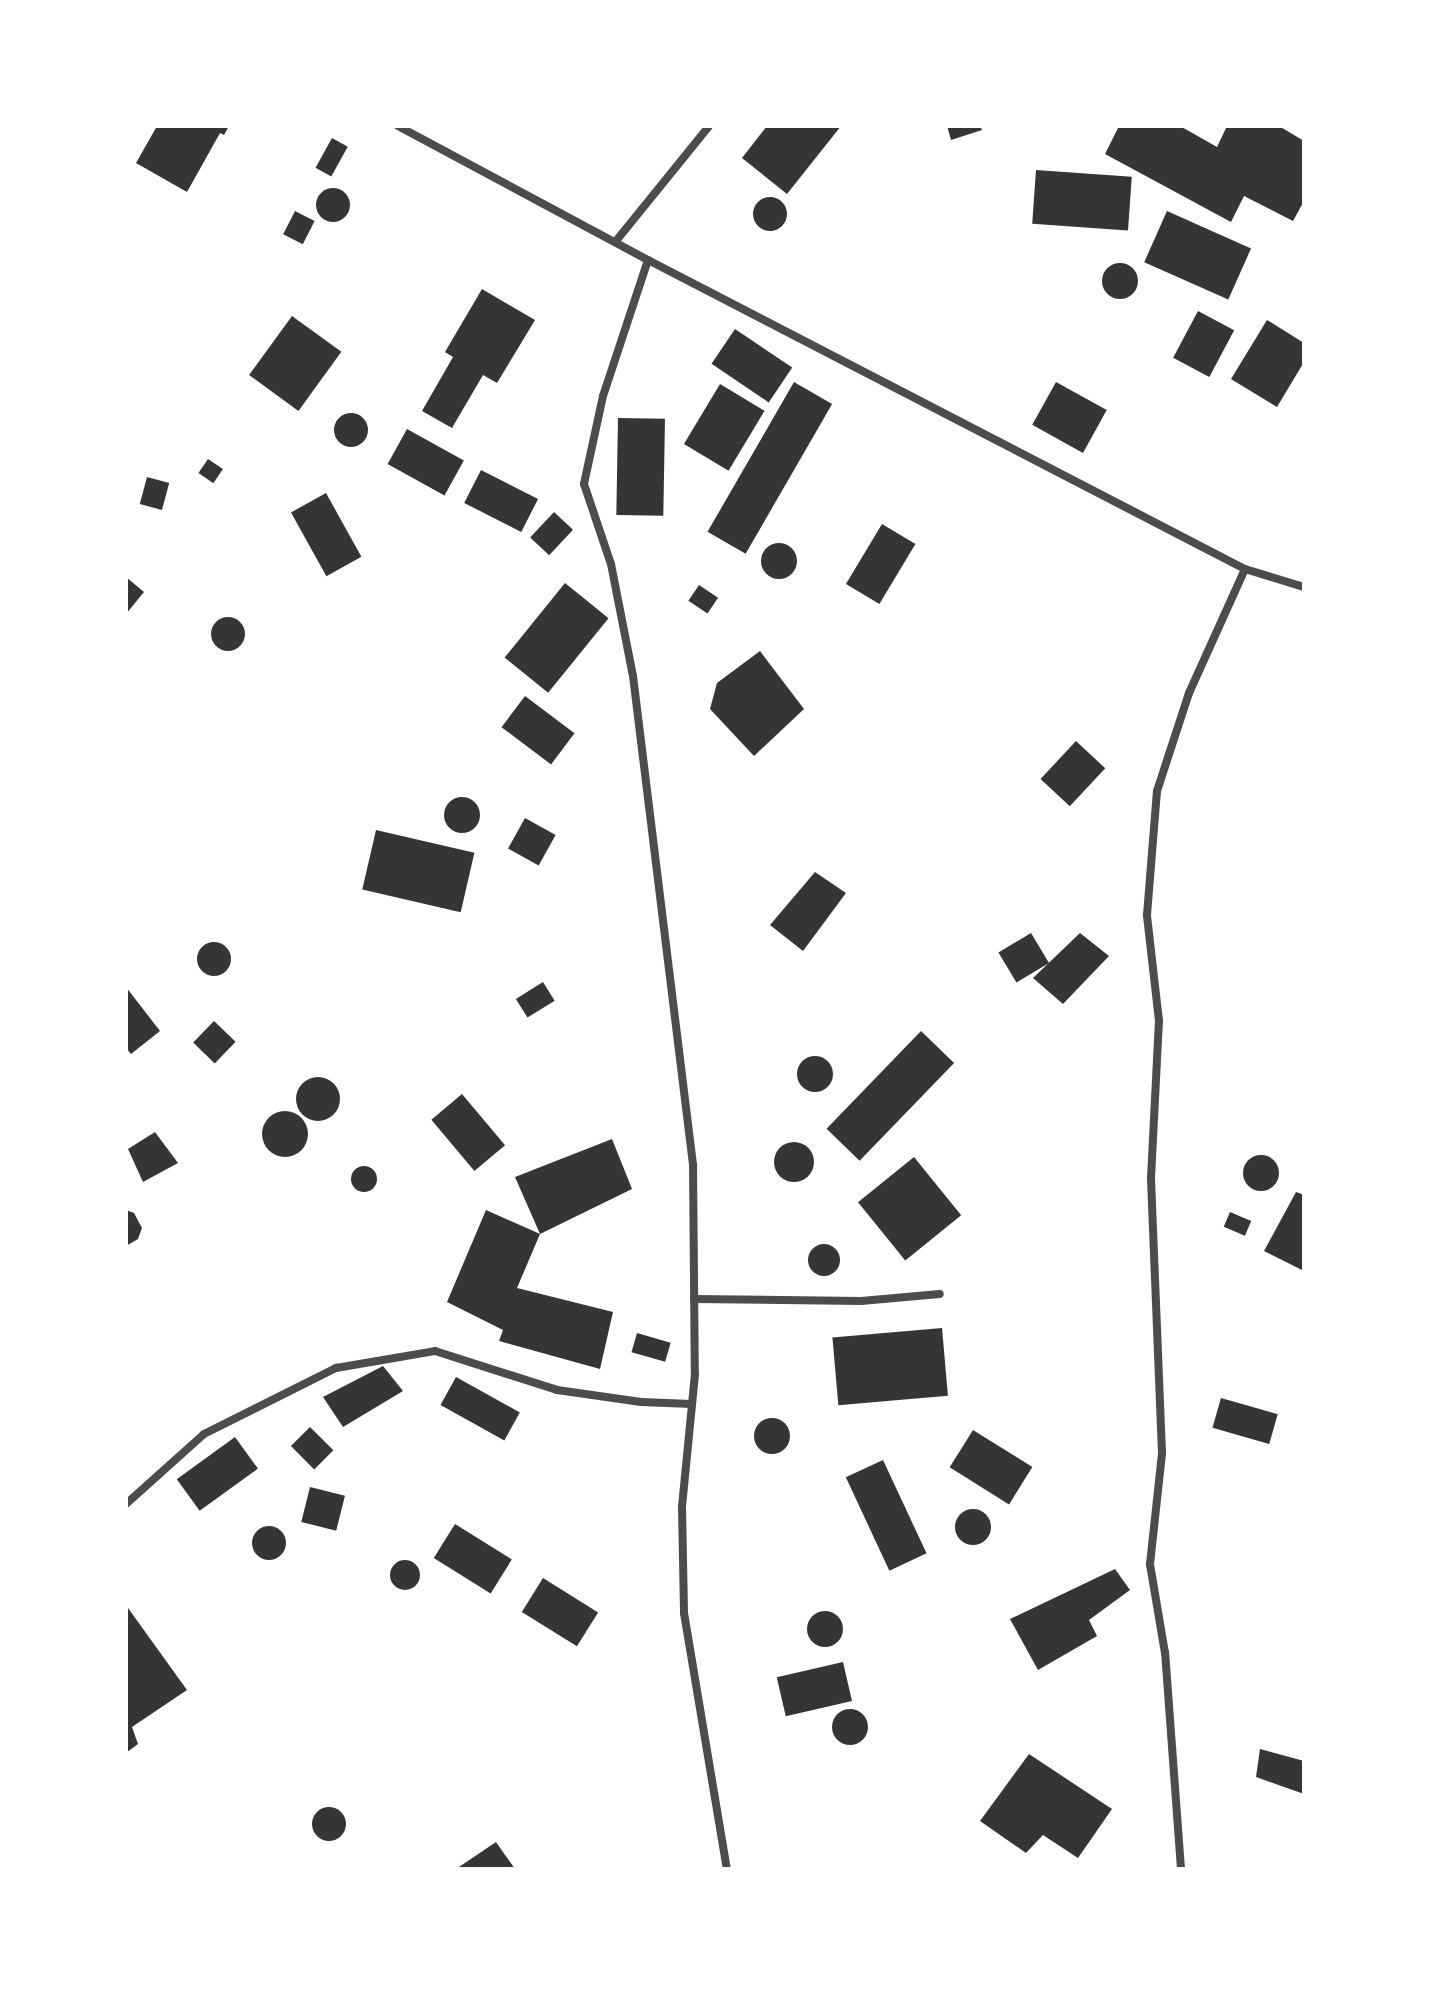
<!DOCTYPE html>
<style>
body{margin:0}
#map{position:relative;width:1430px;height:1995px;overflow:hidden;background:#fff;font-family:"Alegreya Sans",sans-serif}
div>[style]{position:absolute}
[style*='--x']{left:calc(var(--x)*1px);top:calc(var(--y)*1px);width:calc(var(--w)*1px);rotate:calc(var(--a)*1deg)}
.building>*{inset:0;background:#353535;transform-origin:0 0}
.round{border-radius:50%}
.minor>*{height:8px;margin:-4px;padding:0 4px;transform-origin:4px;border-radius:4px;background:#4c4c4c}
span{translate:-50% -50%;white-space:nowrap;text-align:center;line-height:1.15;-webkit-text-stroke:7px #fff;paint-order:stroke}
.frame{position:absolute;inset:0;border:128px solid #fff;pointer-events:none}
</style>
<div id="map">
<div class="building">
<i style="clip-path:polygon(157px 126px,229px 126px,224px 135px,220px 133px,187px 192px,136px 163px)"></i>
<i style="clip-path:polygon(767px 126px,841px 126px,787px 194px,742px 158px)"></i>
<i style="clip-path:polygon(947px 126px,980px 126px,982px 130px,951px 140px)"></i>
<i style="clip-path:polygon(1119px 126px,1180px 126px,1217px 147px,1227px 126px,1279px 126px,1304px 141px,1304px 201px,1293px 221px,1244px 196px,1231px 222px,1105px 154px)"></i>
<i style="left:332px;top:138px;width:18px;height:34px;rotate:29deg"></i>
<i style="left:1036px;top:170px;width:96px;height:54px;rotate:4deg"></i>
<i class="round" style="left:316px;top:188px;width:34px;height:34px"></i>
<i class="round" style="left:753px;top:197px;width:34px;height:34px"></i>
<i style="left:295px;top:211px;width:22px;height:26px;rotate:27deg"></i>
<i style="left:1167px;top:211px;width:92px;height:56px;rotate:24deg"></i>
<i class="round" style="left:1102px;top:263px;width:36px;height:36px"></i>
<i style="clip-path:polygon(482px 289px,535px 320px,497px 383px,483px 375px,452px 428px,422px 411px,453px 357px,445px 352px)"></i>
<i style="left:1198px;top:311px;width:41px;height:53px;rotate:28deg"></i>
<i style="left:292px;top:316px;width:61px;height:73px;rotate:36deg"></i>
<i style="clip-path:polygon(1267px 320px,1304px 343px,1304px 362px,1277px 407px,1231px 379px)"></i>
<i style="left:735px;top:329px;width:69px;height:42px;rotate:34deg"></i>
<i style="left:794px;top:382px;width:44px;height:173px;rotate:30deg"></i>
<i style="left:1056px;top:382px;width:58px;height:49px;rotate:29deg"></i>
<i style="left:720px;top:384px;width:52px;height:70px;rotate:31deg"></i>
<i class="round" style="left:334px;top:413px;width:34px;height:34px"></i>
<i style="left:618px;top:418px;width:47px;height:97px;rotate:1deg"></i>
<i style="left:407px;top:429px;width:65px;height:40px;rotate:29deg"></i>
<i style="left:208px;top:459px;width:18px;height:17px;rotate:34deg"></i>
<i style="left:481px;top:470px;width:64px;height:37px;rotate:27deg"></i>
<i style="left:147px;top:477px;width:23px;height:28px;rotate:15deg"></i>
<i style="left:326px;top:493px;width:73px;height:40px;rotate:61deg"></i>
<i style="left:554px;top:512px;width:26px;height:35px;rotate:43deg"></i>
<i style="left:882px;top:524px;width:39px;height:70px;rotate:31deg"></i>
<i class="round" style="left:761px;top:543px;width:36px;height:36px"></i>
<i style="clip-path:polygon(126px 577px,144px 592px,126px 614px)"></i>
<i style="left:565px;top:583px;width:56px;height:96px;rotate:39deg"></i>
<i style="left:699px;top:585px;width:23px;height:19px;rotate:34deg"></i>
<i class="round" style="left:211px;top:617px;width:34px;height:34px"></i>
<i style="clip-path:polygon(760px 651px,804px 709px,754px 756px,710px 709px,717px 683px)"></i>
<i style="left:525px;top:696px;width:62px;height:39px;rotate:37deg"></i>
<i style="left:1076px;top:741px;width:40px;height:52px;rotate:43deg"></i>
<i class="round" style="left:444px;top:797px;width:36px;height:36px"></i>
<i style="left:525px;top:818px;width:35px;height:35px;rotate:29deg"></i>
<i style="left:376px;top:830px;width:101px;height:61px;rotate:13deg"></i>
<i style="clip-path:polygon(815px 872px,846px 893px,803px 951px,770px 925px)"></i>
<i style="left:1031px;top:933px;width:35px;height:38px;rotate:59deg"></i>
<i style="clip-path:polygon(1080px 933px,1109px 956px,1063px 1004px,1033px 978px)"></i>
<i class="round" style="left:197px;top:942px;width:34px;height:34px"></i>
<i style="left:543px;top:982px;width:22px;height:32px;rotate:58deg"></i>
<i style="clip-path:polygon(126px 987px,160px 1031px,131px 1054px,126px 1048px)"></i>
<i style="left:214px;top:1021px;width:30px;height:30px;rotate:44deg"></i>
<i style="left:921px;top:1031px;width:46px;height:136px;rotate:44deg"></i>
<i class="round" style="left:797px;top:1056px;width:36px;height:36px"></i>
<i class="round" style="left:296px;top:1077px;width:44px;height:44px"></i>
<i style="left:462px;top:1094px;width:67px;height:40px;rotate:50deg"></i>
<i class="round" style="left:262px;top:1111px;width:46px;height:46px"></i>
<i style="clip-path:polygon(155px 1132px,178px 1163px,143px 1182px,128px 1149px)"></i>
<i style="clip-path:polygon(612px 1139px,632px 1189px,540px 1234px,515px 1177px)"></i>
<i class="round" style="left:774px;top:1142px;width:40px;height:40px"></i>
<i class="round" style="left:1243px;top:1155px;width:36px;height:36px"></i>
<i style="left:914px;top:1157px;width:75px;height:72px;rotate:51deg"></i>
<i class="round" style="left:351px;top:1166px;width:26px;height:26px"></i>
<i style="clip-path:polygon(1296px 1192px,1304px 1195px,1304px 1271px,1264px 1251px)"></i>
<i style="clip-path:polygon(126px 1210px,134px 1213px,142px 1228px,138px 1239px,126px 1246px)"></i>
<i style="clip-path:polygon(486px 1210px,540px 1234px,517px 1288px,613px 1312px,600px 1369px,499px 1341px,503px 1330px,447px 1302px)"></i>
<i style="left:1230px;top:1212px;width:23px;height:16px;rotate:23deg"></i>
<i class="round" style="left:808px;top:1244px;width:32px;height:32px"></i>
<i style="left:942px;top:1328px;width:68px;height:110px;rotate:85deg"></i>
<i style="left:637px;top:1333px;width:35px;height:20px;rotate:16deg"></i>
<i style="clip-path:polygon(383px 1366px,403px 1391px,343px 1427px,323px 1397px)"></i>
<i style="left:456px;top:1377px;width:73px;height:32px;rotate:29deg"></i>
<i style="left:1221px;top:1398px;width:59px;height:31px;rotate:16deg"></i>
<i class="round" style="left:754px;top:1418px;width:36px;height:36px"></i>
<i style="left:310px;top:1427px;width:33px;height:27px;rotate:45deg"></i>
<i style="left:973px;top:1430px;width:70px;height:44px;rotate:32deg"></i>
<i style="left:235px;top:1437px;width:39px;height:72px;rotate:54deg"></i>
<i style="left:883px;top:1460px;width:103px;height:41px;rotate:65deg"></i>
<i style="left:310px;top:1487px;width:36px;height:36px;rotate:14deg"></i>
<i class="round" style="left:955px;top:1509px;width:36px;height:36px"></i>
<i style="left:455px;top:1524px;width:67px;height:40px;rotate:32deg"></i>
<i class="round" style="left:252px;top:1526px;width:34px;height:34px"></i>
<i class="round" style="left:390px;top:1560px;width:30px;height:30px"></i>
<i style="clip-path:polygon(1115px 1569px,1130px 1590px,1089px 1620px,1097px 1636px,1038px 1670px,1010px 1619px)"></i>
<i style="left:543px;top:1578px;width:65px;height:40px;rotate:32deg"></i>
<i style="clip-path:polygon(128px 1608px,187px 1690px,132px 1727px,138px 1744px,126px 1753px)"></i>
<i class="round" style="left:807px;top:1611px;width:36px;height:36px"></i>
<i style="left:843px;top:1662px;width:40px;height:68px;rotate:77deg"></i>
<i class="round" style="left:832px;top:1709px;width:36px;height:36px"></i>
<i style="clip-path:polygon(1260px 1749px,1304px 1761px,1304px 1794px,1256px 1777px)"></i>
<i style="clip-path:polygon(1029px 1754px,1112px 1809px,1078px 1858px,1043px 1835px,1026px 1853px,980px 1821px)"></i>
<i class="round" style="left:312px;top:1807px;width:34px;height:34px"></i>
<i style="clip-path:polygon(496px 1842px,515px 1869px,456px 1869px)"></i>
</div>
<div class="minor">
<i style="--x:398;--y:126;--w:284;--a:28.2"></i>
<i style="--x:648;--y:260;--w:672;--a:27.37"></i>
<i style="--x:1245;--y:569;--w:62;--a:17"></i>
<i style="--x:616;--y:241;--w:148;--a:-51"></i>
<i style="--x:648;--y:260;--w:143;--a:108.3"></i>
<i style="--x:603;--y:396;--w:90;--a:102.2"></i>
<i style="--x:584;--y:484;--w:84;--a:71.4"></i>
<i style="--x:611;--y:564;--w:114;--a:78.9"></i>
<i style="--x:633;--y:676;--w:493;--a:83"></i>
<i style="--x:693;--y:1165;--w:209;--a:89.5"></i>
<i style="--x:695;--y:1374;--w:134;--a:95.6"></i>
<i style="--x:682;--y:1507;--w:106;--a:88.9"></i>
<i style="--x:684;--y:1613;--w:260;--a:80.5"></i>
<i style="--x:694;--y:1299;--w:167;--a:0.7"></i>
<i style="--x:861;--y:1301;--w:79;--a:-5.1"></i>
<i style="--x:126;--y:1504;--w:105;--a:-41.9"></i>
<i style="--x:204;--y:1434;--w:148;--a:-26.6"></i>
<i style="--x:336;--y:1368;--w:100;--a:-9.7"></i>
<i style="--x:435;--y:1351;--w:128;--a:17.7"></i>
<i style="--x:557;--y:1390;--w:85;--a:8.1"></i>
<i style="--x:641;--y:1402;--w:51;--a:2.2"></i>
<i style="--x:1181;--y:1869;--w:217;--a:-94.2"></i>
<i style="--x:1165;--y:1653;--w:90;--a:-99.6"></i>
<i style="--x:1150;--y:1564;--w:112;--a:-83.8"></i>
<i style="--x:1162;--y:1453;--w:275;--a:-92.3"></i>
<i style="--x:1151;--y:1178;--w:157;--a:-87.1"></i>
<i style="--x:1159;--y:1021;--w:107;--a:-96.5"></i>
<i style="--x:1147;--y:915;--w:124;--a:-85.4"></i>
<i style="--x:1157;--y:791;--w:103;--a:-71.9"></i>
<i style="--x:1189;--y:693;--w:136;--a:-65.7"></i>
</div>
<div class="frame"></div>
</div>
